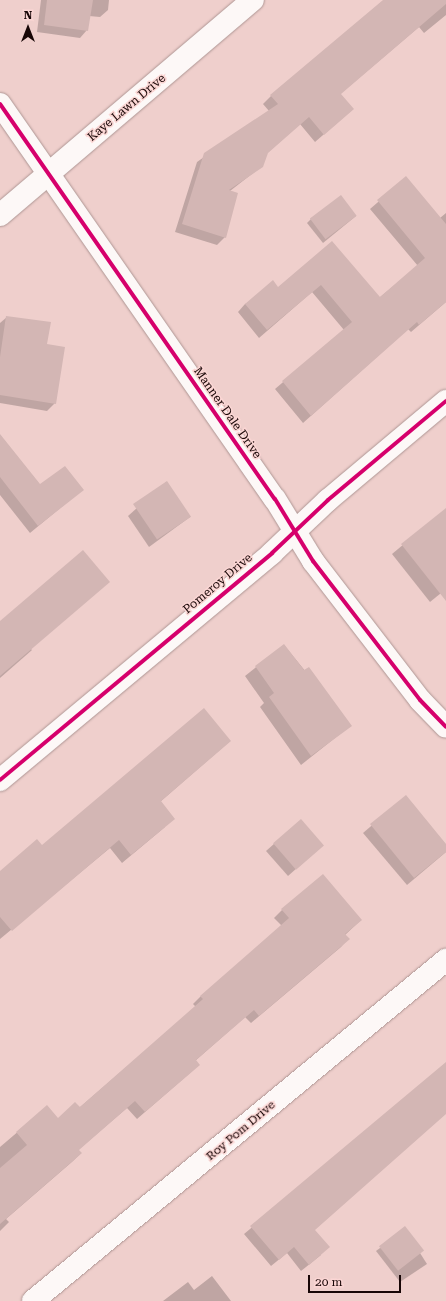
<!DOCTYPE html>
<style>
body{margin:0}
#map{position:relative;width:446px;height:1301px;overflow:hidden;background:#efcfcc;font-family:"Roboto Serif",serif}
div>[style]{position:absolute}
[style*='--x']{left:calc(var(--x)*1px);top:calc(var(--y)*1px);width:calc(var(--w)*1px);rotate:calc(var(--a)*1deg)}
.shadow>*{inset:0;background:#0003}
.building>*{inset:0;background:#d3b6b4;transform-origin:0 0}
.roads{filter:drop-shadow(0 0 1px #ae9694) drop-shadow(0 0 1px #ae9694)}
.minor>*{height:22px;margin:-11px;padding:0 11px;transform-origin:11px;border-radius:11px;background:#fdf8f7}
.cycleway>*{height:4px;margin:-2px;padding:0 2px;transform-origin:2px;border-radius:2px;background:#d6006c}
span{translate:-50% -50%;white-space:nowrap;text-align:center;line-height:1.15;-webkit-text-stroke:3px #fbd6d4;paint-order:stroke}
.street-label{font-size:12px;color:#180606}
.north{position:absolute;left:8px;top:8px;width:40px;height:40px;-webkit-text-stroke:3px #fbd6d4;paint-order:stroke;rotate:0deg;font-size:11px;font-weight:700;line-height:16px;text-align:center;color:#180606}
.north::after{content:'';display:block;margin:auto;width:14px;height:18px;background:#180606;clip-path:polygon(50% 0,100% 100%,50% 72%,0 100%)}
.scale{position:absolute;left:308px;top:1275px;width:93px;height:18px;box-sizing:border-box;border:2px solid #180606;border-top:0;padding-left:5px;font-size:12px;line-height:14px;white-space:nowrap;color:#180606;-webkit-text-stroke:3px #fbd6d4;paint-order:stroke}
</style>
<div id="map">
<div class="shadow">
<i style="clip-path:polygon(41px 0,109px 0,108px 10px,100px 17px,89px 16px,87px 30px,80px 38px,37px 32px)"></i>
<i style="clip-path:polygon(384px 0,446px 0,446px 15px,424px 33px,419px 27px,340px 94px,353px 109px,315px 142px,300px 124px,266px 154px,262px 166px,230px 191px,225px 237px,217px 245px,175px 232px,197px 162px,269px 111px,263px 104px,271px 96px)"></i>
<i style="clip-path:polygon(406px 178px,440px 218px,446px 213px,446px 302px,411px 332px,408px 329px,303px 423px,275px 389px,344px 330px,312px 292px,259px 338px,238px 312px,245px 304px,278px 288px,332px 242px,379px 298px,418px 266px,370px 209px)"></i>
<i style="clip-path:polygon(356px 216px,323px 243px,307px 223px,311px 219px)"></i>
<i style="clip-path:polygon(7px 317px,46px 345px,55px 403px,47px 411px,0 403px,0 323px)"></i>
<i style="clip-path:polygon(0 435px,40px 485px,82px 490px,30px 533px,0 495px)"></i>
<i style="clip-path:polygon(166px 482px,190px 517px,149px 547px,128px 516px)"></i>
<i style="clip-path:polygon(446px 509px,446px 589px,430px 602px,392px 554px)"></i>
<i style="clip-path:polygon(0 622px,32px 650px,0 678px)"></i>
<i style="clip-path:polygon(284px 645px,350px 726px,301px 765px,260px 707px,264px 703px,245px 676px)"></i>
<i style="clip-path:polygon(230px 741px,160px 802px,165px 827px,122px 863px,110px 848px,0 939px,0 872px)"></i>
<i style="clip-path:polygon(406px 796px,446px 845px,446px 852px,407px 885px,363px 833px)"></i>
<i style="clip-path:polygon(301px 820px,315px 852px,288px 876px,266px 851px)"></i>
<i style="clip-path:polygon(282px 910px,361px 920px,345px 935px,348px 939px,341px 947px,251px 1023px,245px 1017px,195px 1061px,191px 1072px,137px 1119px,127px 1108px,78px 1150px,81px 1153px,73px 1161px,6px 1219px,9px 1222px,0 1231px,0 1147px,47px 1107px,58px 1119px,79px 1108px,196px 1007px,193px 1004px,201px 996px,282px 926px,274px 918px)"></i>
<i style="clip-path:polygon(446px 1064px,446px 1113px,314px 1230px,321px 1255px,301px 1271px,287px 1253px,271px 1266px,244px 1234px)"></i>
<i style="clip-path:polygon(380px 1248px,420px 1253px,427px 1264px,400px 1282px,376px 1251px)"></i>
<i style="clip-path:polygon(212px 1276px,231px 1301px,163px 1301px,188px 1282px,194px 1290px)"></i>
</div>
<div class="building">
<i style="clip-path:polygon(47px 0,93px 0,88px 31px,44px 25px)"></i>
<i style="clip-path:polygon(383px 0,446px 0,446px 4px,341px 94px,354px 109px,324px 135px,309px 117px,268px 153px,263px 167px,229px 190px,238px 193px,226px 238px,182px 224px,204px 153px,278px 104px,270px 95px)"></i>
<i style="clip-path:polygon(406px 176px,446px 224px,446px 302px,419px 325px,417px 322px,311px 416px,282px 381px,352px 322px,321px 285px,267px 330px,245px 304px,273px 280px,278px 287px,332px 241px,380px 297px,425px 258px,377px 200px)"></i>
<i style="left:341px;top:195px;width:26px;height:39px;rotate:53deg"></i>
<i style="clip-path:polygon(6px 316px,51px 322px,47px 344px,65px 347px,56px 404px,0 395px,0 357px)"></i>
<i style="clip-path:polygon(0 434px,40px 484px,65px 466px,84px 490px,38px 526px,0 477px)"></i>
<i style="left:167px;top:481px;width:43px;height:41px;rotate:56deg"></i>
<i style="clip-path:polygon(446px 508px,446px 601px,401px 544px)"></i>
<i style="clip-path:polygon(83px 550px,110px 582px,0 676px,0 621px)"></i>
<i style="clip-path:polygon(284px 644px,304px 670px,309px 667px,352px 726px,311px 756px,269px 697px,274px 693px,255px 666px)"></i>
<i style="clip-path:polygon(204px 708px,231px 741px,161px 801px,175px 819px,131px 855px,119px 840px,12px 931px,0 917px,0 871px,37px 839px,42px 845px)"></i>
<i style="clip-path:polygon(406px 795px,446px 844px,446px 852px,414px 878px,370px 824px)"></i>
<i style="left:301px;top:819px;width:35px;height:37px;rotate:49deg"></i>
<i style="clip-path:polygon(323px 874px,362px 920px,345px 934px,350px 939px,259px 1016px,254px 1010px,196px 1060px,200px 1065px,145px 1112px,135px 1101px,79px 1150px,82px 1153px,0 1224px,0 1168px,27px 1145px,16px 1132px,47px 1105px,58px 1118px,75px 1102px,80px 1107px,203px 999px,200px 996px,289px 918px,281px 909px)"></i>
<i style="clip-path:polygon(446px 1062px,446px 1114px,315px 1230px,330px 1247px,309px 1265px,294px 1247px,279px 1260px,250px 1226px)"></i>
<i style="left:405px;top:1226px;width:31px;height:33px;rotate:52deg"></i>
</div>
<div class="roads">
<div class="minor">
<i style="--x:0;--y:104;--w:481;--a:55.2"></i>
<i style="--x:275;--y:499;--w:73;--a:58.5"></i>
<i style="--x:313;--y:561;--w:175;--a:52.4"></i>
<i style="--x:420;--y:700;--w:37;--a:46"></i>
<i style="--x:0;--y:215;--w:332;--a:-40.4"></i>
<i style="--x:0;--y:780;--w:354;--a:-39.8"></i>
<i style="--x:272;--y:553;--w:77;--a:-43.4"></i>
<i style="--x:328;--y:500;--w:154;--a:-40"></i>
<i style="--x:33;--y:1301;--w:536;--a:-39.55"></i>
</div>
</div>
<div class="cycleway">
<i style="--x:0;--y:104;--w:481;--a:55.2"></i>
<i style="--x:275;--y:499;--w:73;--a:58.5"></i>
<i style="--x:313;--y:561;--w:175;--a:52.4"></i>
<i style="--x:420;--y:700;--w:37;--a:46"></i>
<i style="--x:0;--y:780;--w:354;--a:-39.8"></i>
<i style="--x:272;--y:553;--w:77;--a:-43.4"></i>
<i style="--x:328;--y:500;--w:154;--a:-40"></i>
</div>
<div class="street-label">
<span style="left:127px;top:108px;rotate:-40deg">Kaye Lawn Drive</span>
<span style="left:227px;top:413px;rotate:55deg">Manner Dale Drive</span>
<span style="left:218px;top:584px;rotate:-40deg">Pomeroy Drive</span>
<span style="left:241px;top:1131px;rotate:-40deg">Roy Pom Drive</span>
</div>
<div class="north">N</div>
<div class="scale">20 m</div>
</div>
